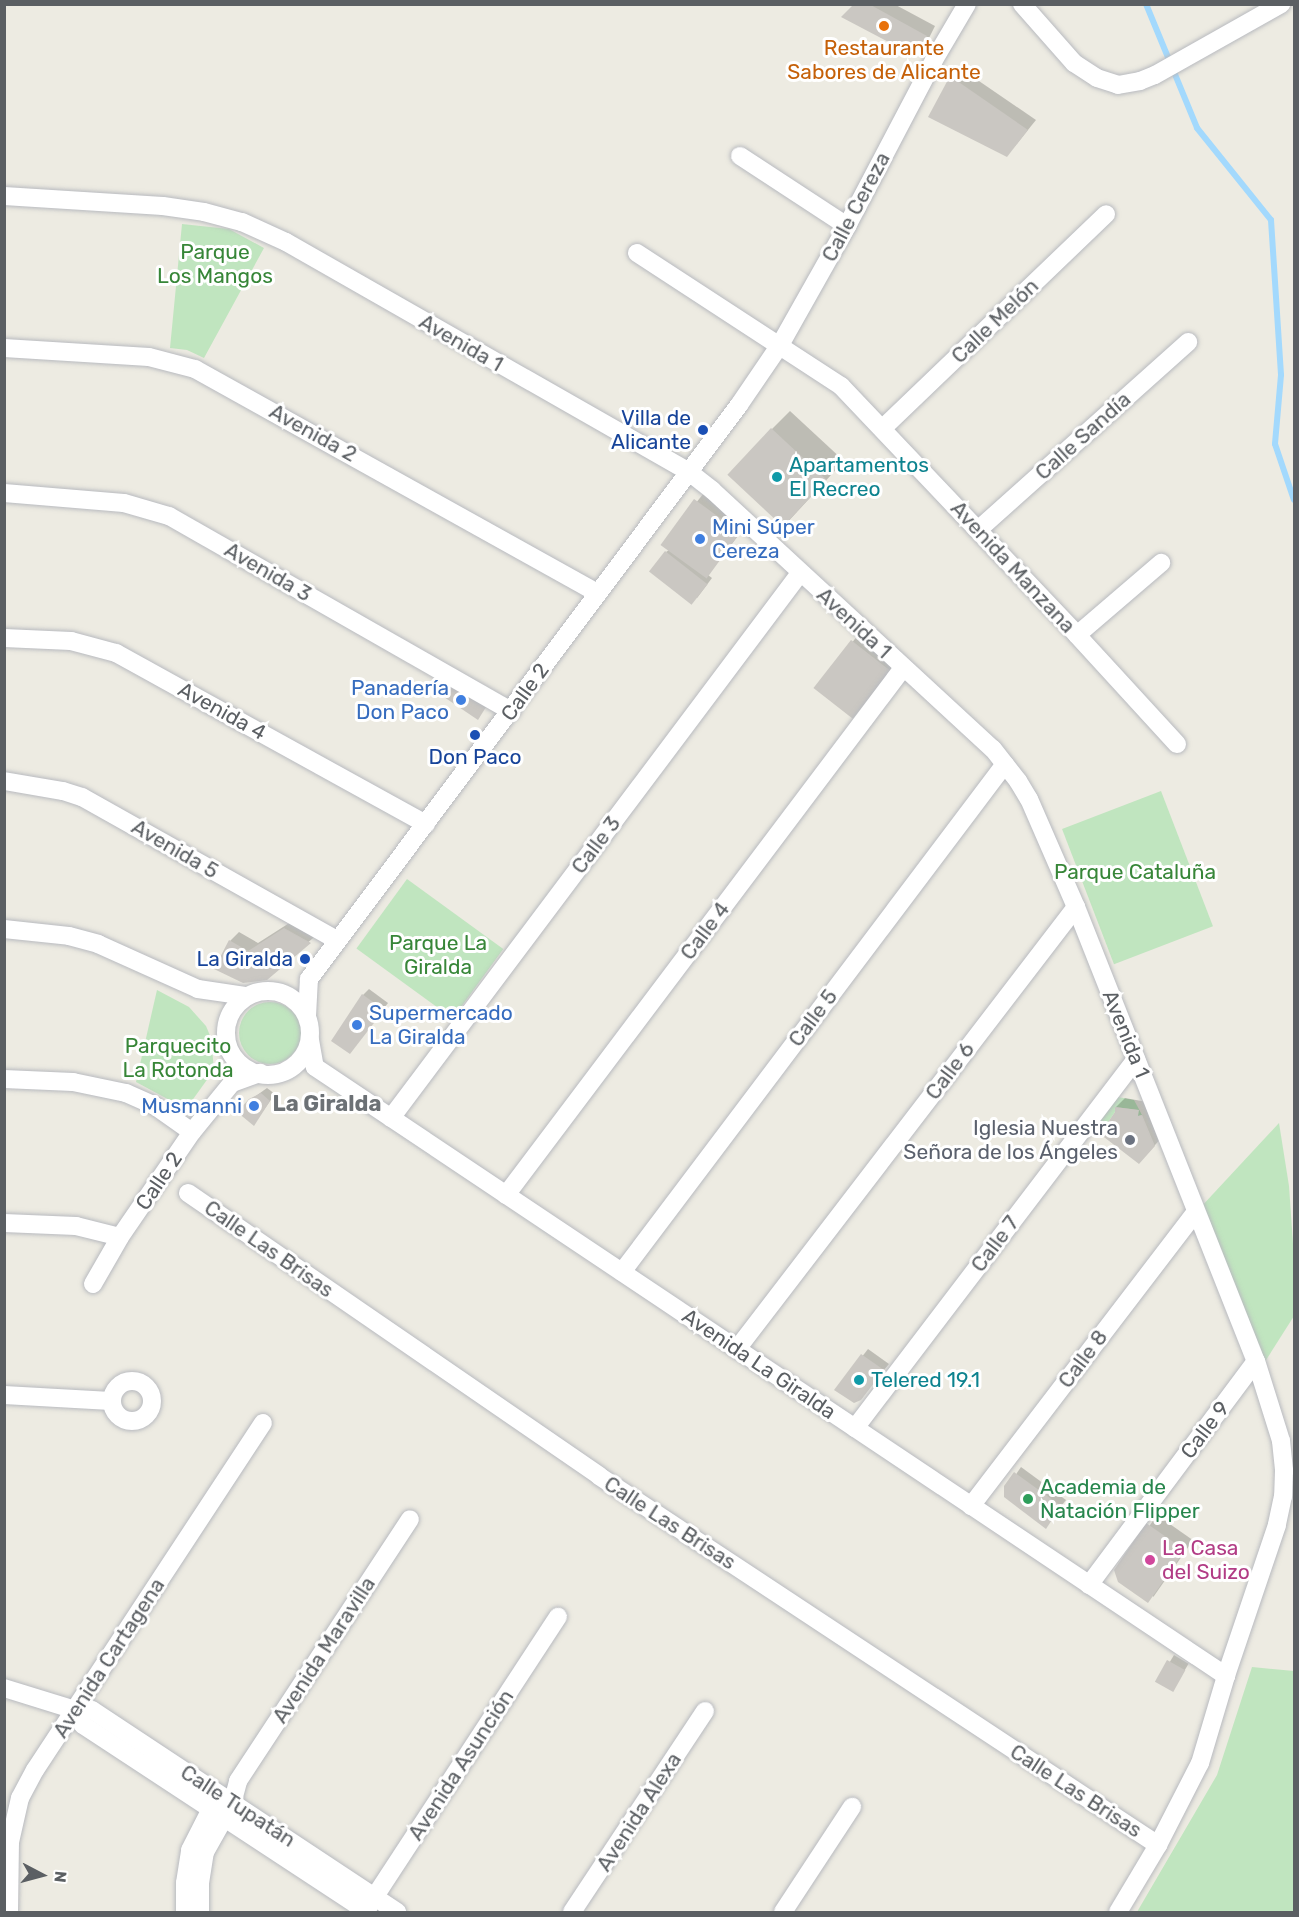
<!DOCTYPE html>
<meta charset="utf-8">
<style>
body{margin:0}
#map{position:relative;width:1299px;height:1917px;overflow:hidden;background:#edebe2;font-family:Rubik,sans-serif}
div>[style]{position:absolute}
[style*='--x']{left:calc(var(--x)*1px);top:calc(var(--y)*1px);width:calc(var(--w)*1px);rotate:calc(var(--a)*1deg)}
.green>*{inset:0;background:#c0e5bf;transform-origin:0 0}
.round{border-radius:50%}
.shadow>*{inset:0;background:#0003;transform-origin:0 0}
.stream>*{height:6px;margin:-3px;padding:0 3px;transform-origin:3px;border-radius:3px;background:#a3d9fd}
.building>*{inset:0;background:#cac7c2;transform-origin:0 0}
.roads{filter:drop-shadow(0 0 2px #b8babf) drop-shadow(0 0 2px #b8babf)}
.minor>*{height:18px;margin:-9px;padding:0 9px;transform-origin:9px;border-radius:9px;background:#fff}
.minor>.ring{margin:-9px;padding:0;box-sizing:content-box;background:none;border:18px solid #fff;border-radius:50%}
.dots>*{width:16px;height:16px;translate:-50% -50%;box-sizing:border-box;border:3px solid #fff;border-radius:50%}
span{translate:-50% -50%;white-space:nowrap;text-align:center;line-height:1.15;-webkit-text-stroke:6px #fff;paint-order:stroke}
.food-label{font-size:21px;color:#c56008}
.street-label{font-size:21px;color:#5b5f63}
.park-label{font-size:21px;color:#378638}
.transit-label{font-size:21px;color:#164399}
.right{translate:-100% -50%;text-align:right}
.culture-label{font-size:21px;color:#0d838f}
.left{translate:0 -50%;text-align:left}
.shop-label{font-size:21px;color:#366cbe}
.worship-label{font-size:21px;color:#5b616d}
.leisure-label{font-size:21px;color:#27864d}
.hotel-label{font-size:21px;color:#b23c85}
.neighbourhood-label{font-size:22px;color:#6c7175;font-weight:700}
.frame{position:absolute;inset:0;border:6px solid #5b5f63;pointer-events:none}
.north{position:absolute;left:12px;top:1845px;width:60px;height:60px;-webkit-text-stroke:4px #fff;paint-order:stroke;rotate:96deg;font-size:16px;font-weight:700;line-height:24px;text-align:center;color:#5b5f63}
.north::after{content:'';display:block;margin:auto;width:21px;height:27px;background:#5b5f63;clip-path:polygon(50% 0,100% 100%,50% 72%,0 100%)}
</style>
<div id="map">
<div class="green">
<i style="clip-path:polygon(182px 224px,229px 229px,264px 248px,204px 358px,187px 350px,170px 348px)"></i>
<i style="left:1161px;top:791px;width:145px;height:106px;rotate:69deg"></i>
<i style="left:407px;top:879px;width:119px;height:86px;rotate:36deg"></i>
<i style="clip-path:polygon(157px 990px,189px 1007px,206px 1026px,211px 1038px,214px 1070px,186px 1109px,136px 1082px)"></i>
<i class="round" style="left:239px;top:1002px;width:62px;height:62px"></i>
<i style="clip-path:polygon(1118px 1097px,1134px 1100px,1142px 1115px,1138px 1116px,1138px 1110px,1115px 1107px,1115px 1112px,1100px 1134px,1092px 1130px)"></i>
<i style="clip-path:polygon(1279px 1123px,1289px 1186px,1294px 1258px,1294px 1316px,1261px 1368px,1200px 1208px)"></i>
<i style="clip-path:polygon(1252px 1667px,1294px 1671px,1294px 1912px,1137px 1912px,1217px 1775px)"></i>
</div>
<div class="shadow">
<i style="clip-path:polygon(856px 4px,894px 4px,935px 26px,925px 46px,916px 55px)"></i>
<i style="clip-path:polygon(960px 68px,1036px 120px,1015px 146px,951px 77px)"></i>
<i style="clip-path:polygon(790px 411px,844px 461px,784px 526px,772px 429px)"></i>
<i style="clip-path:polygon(708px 488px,751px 519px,708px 575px,712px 578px,697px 598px,666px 552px,669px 550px,662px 545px)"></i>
<i style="left:858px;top:635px;width:47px;height:66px;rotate:38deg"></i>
<i style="clip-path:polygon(294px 920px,319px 933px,266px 978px,230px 941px,239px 932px,258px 943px)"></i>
<i style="clip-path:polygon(369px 989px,388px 1003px,355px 1046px,363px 995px)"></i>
<i style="clip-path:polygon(267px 1088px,275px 1094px,254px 1124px,250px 1100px)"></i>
<i style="clip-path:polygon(1125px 1098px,1147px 1102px,1146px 1109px,1151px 1107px,1163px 1136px,1148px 1153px,1116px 1112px,1116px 1107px)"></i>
<i style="clip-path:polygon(868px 1349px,889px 1364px,866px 1392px,836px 1390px)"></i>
<i style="clip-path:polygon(1021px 1467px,1066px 1500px,1045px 1527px,1008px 1499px,1004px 1492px)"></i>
<i style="left:1157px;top:1515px;width:44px;height:69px;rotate:35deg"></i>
<i style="left:1174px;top:1655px;width:17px;height:31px;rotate:31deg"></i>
</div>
<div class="stream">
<i style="--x:1146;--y:4;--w:134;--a:67.6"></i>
<i style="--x:1197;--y:128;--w:118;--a:51.2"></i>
<i style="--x:1271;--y:220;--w:155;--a:86.3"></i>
<i style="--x:1281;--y:375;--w:69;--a:95"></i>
<i style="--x:1275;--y:444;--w:59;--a:71.3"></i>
</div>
<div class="building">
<i style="clip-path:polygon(854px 4px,869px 4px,927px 36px,917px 57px,841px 17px)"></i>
<i style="clip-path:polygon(950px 76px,1028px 130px,1007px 157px,928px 117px)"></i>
<i style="left:771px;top:428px;width:76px;height:64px;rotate:43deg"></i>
<i style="left:694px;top:499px;width:57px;height:57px;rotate:36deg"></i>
<i style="left:665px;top:551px;width:54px;height:26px;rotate:38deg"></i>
<i style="left:851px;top:640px;width:50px;height:61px;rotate:38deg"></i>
<i style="clip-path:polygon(444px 683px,486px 707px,478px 720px,438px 693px)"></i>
<i style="clip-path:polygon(284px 928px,311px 943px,267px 980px,243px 983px,214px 969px,229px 940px,248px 951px)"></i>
<i style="clip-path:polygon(362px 994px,384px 1010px,350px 1054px,331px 1041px)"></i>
<i style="clip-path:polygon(261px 1093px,270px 1101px,254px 1126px,237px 1112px,249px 1099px)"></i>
<i style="clip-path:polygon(1115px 1107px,1139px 1110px,1138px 1116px,1142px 1115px,1155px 1146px,1139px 1164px,1100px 1134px,1115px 1112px)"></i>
<i style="clip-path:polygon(861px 1354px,884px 1370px,861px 1400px,854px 1403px,834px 1390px)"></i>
<i style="clip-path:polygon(1014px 1472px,1061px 1506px,1046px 1529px,1004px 1497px,1004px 1486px)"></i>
<i style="clip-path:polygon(1146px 1523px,1185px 1550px,1148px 1603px,1118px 1582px,1114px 1570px)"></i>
<i style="left:1167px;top:1660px;width:21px;height:25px;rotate:29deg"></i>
</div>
<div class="roads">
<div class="minor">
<i style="--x:1022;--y:4;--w:79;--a:48.6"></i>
<i style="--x:1074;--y:63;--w:27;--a:33"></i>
<i style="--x:1097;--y:78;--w:22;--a:18"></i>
<i style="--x:1118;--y:85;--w:22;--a:-10"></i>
<i style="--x:1140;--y:81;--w:16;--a:-22"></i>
<i style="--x:1155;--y:75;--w:145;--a:-29.4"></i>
<i style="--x:740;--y:156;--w:128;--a:33.2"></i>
<i style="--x:4;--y:196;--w:159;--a:3.6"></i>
<i style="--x:163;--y:206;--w:41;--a:8.3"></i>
<i style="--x:204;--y:212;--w:39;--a:15"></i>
<i style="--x:242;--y:222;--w:48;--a:24.4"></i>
<i style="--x:286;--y:242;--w:464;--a:29.7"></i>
<i style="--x:689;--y:472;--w:29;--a:38"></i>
<i style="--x:712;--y:490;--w:382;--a:42.7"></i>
<i style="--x:993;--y:749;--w:41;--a:52"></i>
<i style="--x:1018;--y:781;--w:21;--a:59"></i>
<i style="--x:1029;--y:799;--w:118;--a:66.5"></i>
<i style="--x:1076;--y:907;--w:488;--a:68.4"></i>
<i style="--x:1256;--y:1361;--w:84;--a:72.6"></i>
<i style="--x:1281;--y:1441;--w:30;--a:84"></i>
<i style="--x:1284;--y:1471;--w:25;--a:92"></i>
<i style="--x:1283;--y:1496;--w:30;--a:102"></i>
<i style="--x:1277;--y:1525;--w:159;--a:108.7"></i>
<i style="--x:1226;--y:1676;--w:91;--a:106.6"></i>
<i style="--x:1200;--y:1763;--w:92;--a:117.1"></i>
<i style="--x:1158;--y:1845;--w:78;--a:120.8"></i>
<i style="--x:637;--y:253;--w:244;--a:33.1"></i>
<i style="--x:841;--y:386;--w:343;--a:46.5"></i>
<i style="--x:1077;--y:635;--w:148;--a:47.5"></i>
<i style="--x:4;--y:348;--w:145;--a:3.6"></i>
<i style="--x:149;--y:357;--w:48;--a:14.6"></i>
<i style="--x:195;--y:369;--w:461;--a:29.1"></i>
<i style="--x:883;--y:428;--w:309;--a:-43.8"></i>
<i style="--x:4;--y:493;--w:120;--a:4.8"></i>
<i style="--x:124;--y:503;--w:47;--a:16.1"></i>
<i style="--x:169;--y:516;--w:394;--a:29.7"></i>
<i style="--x:978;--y:530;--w:282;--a:-41.8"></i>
<i style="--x:1077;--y:635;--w:111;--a:-40.6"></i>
<i style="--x:4;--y:638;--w:67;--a:2.6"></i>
<i style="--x:71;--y:641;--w:47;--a:14.9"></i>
<i style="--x:116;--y:653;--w:354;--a:28.9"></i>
<i style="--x:4;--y:781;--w:60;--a:9.6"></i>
<i style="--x:63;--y:791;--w:20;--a:18"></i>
<i style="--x:82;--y:797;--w:292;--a:29.3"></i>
<i style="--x:4;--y:929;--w:65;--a:6.1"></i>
<i style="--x:69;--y:936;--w:30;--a:15"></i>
<i style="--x:98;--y:944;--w:110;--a:24.2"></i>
<i style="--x:198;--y:989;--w:49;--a:8.3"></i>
<i class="ring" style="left:226px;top:991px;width:66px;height:66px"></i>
<i style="--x:307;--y:1016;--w:37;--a:-87"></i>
<i style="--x:309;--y:979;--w:717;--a:-53.16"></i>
<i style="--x:739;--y:405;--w:73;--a:-55.7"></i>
<i style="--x:780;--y:345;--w:137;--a:-60.6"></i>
<i style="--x:847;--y:226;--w:187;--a:-62.3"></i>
<i style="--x:934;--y:60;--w:65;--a:-59.5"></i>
<i style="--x:310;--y:1040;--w:27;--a:80"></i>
<i style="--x:315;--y:1067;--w:1096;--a:33.76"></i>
<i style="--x:4;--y:1079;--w:69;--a:2.5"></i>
<i style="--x:73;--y:1082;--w:54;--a:11.7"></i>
<i style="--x:126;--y:1093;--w:32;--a:24"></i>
<i style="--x:155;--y:1106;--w:45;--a:35.1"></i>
<i style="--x:391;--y:1118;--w:681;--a:-53.11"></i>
<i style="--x:188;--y:1193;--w:499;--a:34.5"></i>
<i style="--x:599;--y:1476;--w:670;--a:33.43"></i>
<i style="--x:506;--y:1195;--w:660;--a:-53.01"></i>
<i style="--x:4;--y:1223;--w:72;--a:2.4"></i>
<i style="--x:76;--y:1226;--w:45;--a:14"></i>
<i style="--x:622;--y:1272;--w:636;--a:-52.99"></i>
<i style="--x:93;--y:1284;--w:54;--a:-60.1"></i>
<i style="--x:120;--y:1237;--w:127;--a:-55.6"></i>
<i style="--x:192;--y:1132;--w:63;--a:-50.8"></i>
<i style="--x:232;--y:1083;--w:30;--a:-20"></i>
<i style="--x:737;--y:1349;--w:557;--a:-52.51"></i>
<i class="ring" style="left:112px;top:1381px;width:22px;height:22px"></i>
<i style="--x:4;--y:1395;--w:107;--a:3.2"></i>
<i style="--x:855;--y:1428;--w:464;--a:-52.7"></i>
<i style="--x:971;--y:1506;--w:370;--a:-52.6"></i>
<i style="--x:1089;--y:1585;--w:279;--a:-53.3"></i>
<i style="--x:4;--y:1688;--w:74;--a:17.2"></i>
<i style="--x:75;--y:1710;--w:17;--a:0"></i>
<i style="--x:92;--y:1710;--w:366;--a:33.5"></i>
<i style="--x:75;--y:1710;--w:17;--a:62"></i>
<i style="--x:83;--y:1725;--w:341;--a:33.3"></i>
<i style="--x:368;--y:1907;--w:347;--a:-56.8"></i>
<i style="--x:9;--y:1912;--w:70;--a:-89.2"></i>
<i style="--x:10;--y:1842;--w:45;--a:-77.2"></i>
<i style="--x:20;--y:1798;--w:32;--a:-62"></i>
<i style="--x:35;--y:1770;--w:415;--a:-56.7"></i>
<i style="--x:185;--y:1912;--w:29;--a:-90"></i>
<i style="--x:185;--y:1883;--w:33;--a:-81"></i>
<i style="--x:190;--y:1850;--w:55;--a:-63"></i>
<i style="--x:200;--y:1912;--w:29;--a:-90"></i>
<i style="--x:200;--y:1883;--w:31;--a:-81"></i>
<i style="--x:205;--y:1852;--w:55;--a:-60.6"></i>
<i style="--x:232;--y:1804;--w:24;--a:-75"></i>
<i style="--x:238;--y:1781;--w:313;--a:-56.7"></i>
<i style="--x:572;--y:1912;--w:241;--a:-56.5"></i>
<i style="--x:783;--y:1912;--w:126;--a:-56.7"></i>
</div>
</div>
<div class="dots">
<i style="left:884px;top:26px;background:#e8710a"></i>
<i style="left:703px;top:430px;background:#1a4fb4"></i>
<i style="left:777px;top:477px;background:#0f9aa8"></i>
<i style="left:700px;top:539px;background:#3f7fe0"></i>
<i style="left:461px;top:700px;background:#3f7fe0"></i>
<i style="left:475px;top:735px;background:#1a4fb4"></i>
<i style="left:305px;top:959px;background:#1a4fb4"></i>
<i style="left:357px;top:1025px;background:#3f7fe0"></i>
<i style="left:254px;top:1106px;background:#3f7fe0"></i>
<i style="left:1130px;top:1140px;background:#6b7280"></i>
<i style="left:859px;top:1380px;background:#0f9aa8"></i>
<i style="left:1028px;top:1499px;background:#2e9e5b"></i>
<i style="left:1150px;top:1560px;background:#d1479c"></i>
</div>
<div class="food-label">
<span style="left:884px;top:60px">Restaurante<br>Sabores de Alicante</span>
</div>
<div class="street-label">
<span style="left:856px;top:207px;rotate:-62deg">Calle Cereza</span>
<span style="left:995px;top:321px;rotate:-44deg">Calle Melón</span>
<span style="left:461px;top:343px;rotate:30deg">Avenida 1</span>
<span style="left:313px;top:433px;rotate:29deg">Avenida 2</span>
<span style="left:1083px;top:436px;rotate:-42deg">Calle Sandía</span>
<span style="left:1013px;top:567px;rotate:47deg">Avenida Manzana</span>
<span style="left:268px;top:572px;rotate:30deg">Avenida 3</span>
<span style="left:854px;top:623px;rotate:43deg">Avenida 1</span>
<span style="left:525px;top:692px;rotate:-54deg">Calle 2</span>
<span style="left:222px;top:711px;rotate:29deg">Avenida 4</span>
<span style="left:596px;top:845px;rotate:-53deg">Calle 3</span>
<span style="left:175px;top:849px;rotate:30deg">Avenida 5</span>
<span style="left:705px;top:931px;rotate:-53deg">Calle 4</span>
<span style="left:813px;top:1018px;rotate:-53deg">Calle 5</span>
<span style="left:1126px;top:1034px;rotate:68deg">Avenida 1</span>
<span style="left:950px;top:1071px;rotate:-53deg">Calle 6</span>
<span style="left:159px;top:1181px;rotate:-56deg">Calle 2</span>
<span style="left:995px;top:1244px;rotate:-53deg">Calle 7</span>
<span style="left:269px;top:1249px;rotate:35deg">Calle Las Brisas</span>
<span style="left:1083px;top:1359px;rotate:-53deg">Calle 8</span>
<span style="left:759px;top:1364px;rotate:34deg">Avenida La Giralda</span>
<span style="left:1205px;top:1430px;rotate:-53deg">Calle 9</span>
<span style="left:670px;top:1523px;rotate:33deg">Calle Las Brisas</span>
<span style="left:324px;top:1650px;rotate:-57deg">Avenida Maravilla</span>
<span style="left:109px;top:1658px;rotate:-57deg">Avenida Cartagena</span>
<span style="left:461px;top:1765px;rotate:-57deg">Avenida Asunción</span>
<span style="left:1076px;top:1791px;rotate:33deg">Calle Las Brisas</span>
<span style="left:238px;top:1806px;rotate:33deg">Calle Tupatán</span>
<span style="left:639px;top:1812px;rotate:-57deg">Avenida Alexa</span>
</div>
<div class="park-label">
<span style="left:215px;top:264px">Parque<br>Los Mangos</span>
<span style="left:1135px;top:872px">Parque Cataluña</span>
<span style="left:438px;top:955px">Parque La<br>Giralda</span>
<span style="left:178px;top:1058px">Parquecito<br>La Rotonda</span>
</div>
<div class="transit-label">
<span class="right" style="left:691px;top:430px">Villa de<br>Alicante</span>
<span style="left:475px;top:757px">Don Paco</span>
<span class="right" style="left:293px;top:959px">La Giralda</span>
</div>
<div class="culture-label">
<span class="left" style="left:789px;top:477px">Apartamentos<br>El Recreo</span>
<span class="left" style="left:871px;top:1380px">Telered 19.1</span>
</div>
<div class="shop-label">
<span class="left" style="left:712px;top:539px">Mini Súper<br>Cereza</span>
<span class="right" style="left:449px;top:700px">Panadería<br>Don Paco</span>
<span class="left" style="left:369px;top:1025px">Supermercado<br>La Giralda</span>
<span class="right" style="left:242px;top:1106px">Musmanni</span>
</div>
<div class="worship-label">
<span class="right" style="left:1118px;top:1140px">Iglesia Nuestra<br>Señora de los Ángeles</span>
</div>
<div class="leisure-label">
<span class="left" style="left:1040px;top:1499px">Academia de<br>Natación Flipper</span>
</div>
<div class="hotel-label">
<span class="left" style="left:1162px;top:1560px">La Casa<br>del Suizo</span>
</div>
<div class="neighbourhood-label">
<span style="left:327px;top:1104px">La Giralda</span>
</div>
<div class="frame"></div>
<div class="north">N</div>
</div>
